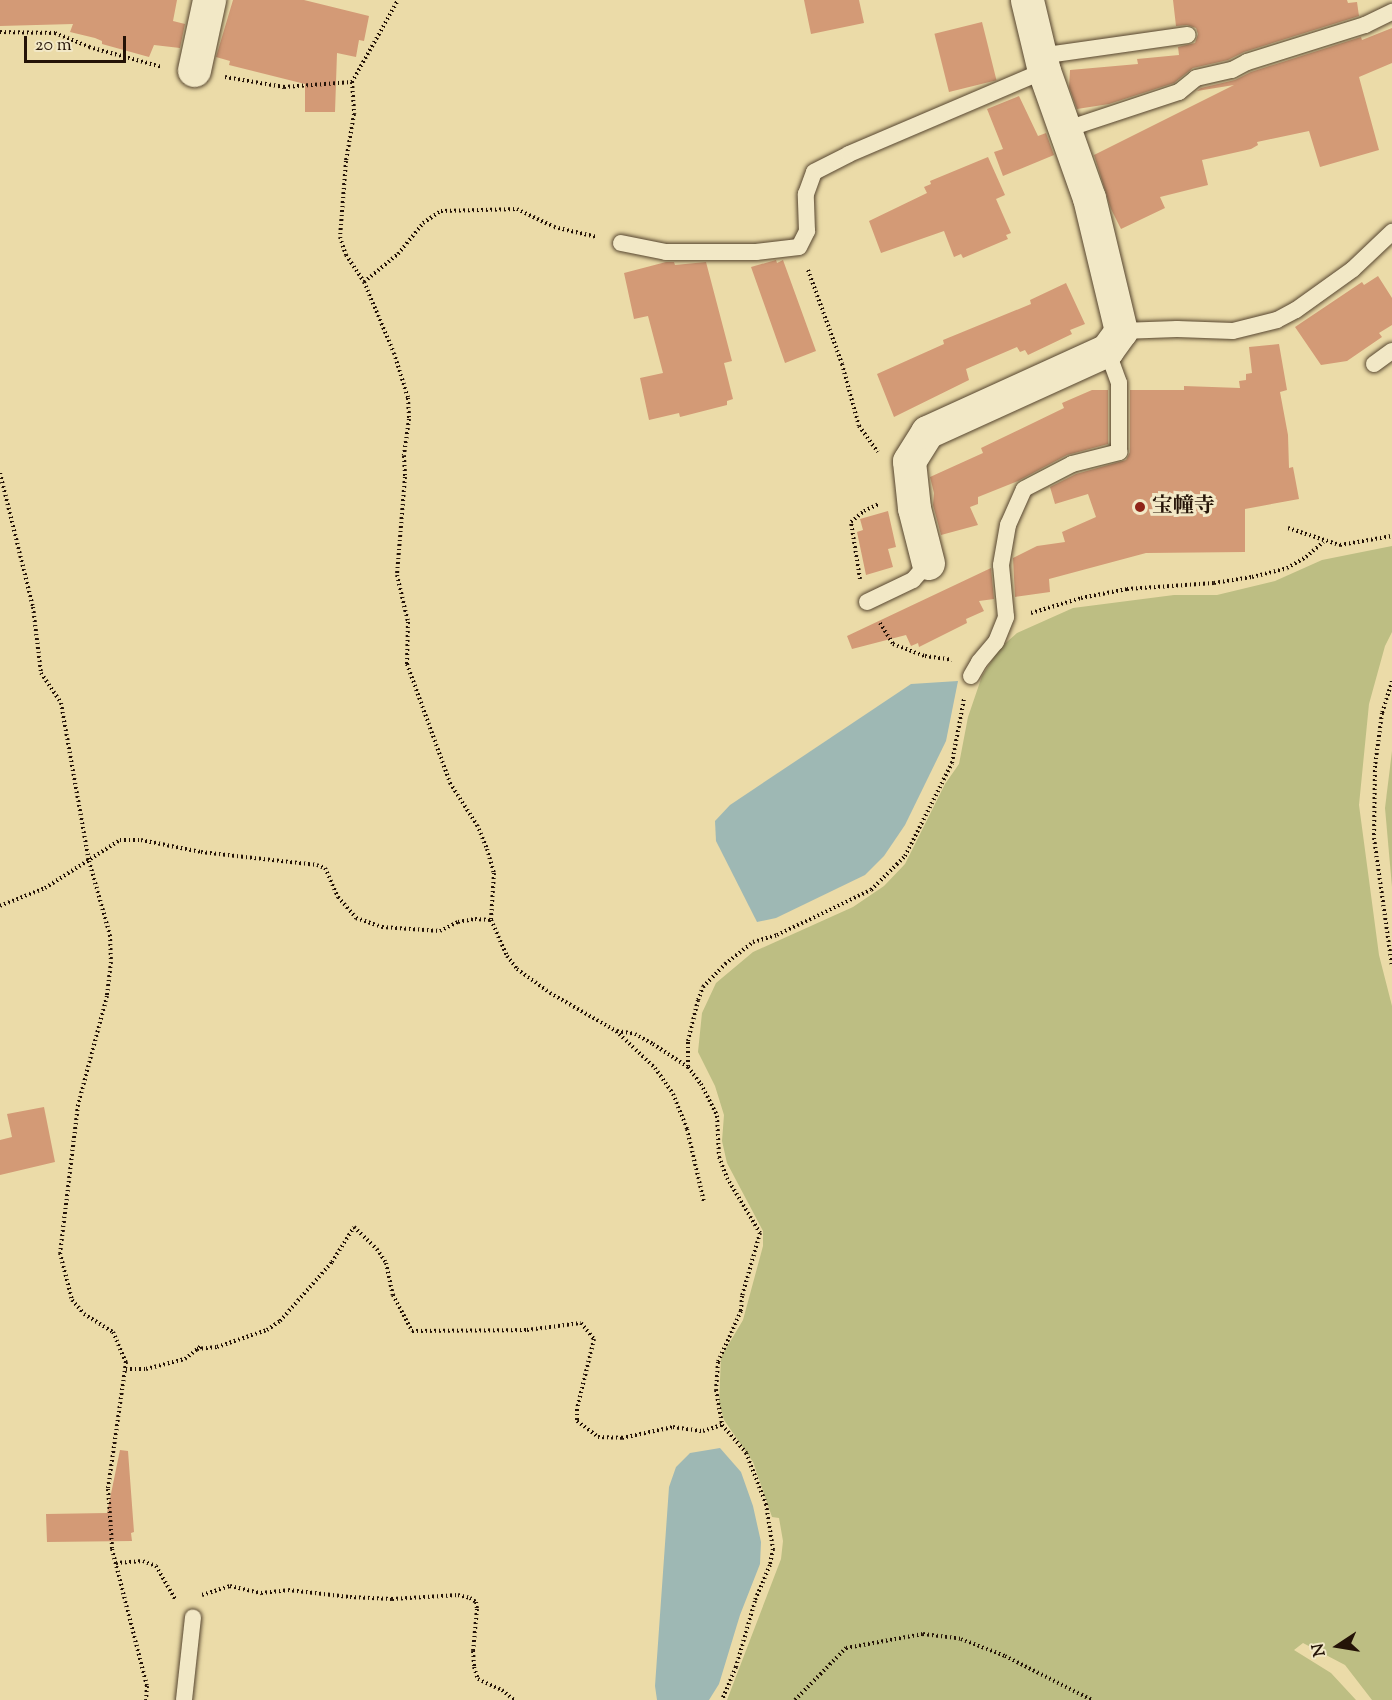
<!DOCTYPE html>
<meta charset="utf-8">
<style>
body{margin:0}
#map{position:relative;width:1392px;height:1700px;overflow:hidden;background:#ebdba8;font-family:"Sorts Mill Goudy","Noto Serif JP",serif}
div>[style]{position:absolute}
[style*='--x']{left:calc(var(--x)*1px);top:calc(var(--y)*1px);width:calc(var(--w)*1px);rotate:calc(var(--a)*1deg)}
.green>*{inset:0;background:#bdbe83}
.water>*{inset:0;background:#9eb8b4}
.building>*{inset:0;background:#d39a76;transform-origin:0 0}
.path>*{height:4px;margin-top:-2px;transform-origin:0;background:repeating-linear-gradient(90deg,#241307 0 1.5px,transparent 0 4.5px)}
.roads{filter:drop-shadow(0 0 2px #56452f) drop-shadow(0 0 2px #56452f)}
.service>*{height:16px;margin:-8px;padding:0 8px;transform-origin:8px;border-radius:8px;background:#f2e8c6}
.minor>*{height:33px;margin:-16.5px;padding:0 16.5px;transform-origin:16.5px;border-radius:16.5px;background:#f2e8c6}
.dots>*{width:16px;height:16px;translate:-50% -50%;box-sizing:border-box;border:3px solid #f2e8c6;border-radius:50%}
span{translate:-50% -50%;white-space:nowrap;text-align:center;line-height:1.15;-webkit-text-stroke:6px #f2e8c6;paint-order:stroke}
.poi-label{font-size:21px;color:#241307;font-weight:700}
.left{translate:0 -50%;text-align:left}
.north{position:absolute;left:1308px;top:1616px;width:60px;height:60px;-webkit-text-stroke:4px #f2e8c6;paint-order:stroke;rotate:258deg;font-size:16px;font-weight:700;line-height:24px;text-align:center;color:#241307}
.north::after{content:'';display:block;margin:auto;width:21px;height:27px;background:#241307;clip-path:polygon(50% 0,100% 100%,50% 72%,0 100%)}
.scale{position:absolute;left:24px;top:36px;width:102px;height:27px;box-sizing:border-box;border:3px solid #241307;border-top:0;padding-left:8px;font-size:18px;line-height:21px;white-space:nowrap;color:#241307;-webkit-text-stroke:4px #f2e8c6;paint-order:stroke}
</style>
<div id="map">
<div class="green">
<i style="clip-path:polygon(1392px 546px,1392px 632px,1385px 646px,1369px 704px,1359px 805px,1379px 955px,1392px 1006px,1392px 1700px,1372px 1700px,1345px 1665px,1303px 1643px,1294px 1650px,1331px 1673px,1356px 1700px,727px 1700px,781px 1559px,783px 1541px,779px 1518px,772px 1517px,753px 1462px,724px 1420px,719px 1403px,721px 1357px,743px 1320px,763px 1246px,763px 1231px,727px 1163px,722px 1141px,724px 1115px,715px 1086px,698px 1052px,702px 1013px,716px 983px,753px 952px,853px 907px,884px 886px,905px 864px,945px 784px,959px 764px,968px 717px,982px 676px,999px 649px,1017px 633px,1073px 608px,1174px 595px,1217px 595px,1275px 581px,1322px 560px)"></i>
<i style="clip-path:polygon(1392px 751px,1392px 887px,1385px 808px)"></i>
</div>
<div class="water">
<i style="clip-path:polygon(958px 681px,946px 741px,905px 825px,884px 856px,865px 875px,776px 918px,757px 922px,716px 841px,715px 821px,730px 805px,911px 684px)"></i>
<i style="clip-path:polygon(720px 1448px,741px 1472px,753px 1506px,761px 1542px,760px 1564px,740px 1615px,719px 1684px,709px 1700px,657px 1700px,655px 1686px,669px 1487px,676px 1467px,690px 1453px)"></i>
</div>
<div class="building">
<i style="clip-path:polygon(0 0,177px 0,173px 21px,185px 24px,180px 48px,154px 45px,149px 57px,102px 44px,102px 41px,95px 38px,70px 32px,73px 24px,0 26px)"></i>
<i style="clip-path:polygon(233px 0,304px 0,369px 16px,364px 41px,359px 40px,356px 57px,337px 53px,335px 112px,305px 112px,305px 84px,229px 65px,230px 61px,216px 57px)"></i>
<i style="clip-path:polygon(804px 0,859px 0,864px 23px,811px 34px)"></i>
<i style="clip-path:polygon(1173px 0,1347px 0,1348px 3px,1357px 2px,1359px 16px,1244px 52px,1228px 60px,1193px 68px,1174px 83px,1109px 104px,1077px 109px,1069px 87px,1070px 70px,1138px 64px,1137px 59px,1179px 55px,1178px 47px,1195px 43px,1198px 34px,1196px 28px,1187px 25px,1176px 26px)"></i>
<i style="left:982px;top:22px;width:60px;height:49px;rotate:76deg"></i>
<i style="clip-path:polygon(1392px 28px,1392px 63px,1359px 77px,1379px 150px,1320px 167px,1309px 131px,1257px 142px,1258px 145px,1251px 149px,1202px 160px,1208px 185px,1160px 197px,1165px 208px,1121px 229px,1111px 209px,1094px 155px,1234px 85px,1197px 91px,1201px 88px,1235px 80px,1251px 72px,1361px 37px,1362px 40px)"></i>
<i style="clip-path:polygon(1019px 96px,1038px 136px,1046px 133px,1054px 155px,1003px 176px,994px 152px,1003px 149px,987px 109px)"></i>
<i style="clip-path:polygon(988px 157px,1005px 195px,996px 199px,1011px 233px,1006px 235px,1008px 239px,963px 258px,961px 254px,954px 257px,944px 231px,881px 253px,869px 221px,927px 193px,924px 187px,931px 184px,930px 181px)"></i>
<i style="clip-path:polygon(776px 260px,777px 263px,783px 260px,816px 351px,785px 363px,751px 267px)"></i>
<i style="clip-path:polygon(666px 262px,674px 262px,675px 265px,706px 262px,732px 361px,724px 363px,733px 399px,727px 401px,727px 405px,680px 417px,679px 413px,649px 420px,640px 378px,663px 373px,648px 316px,634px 319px,624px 273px)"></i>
<i style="clip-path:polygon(1378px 276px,1392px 298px,1392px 325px,1379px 333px,1382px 337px,1347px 361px,1321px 365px,1295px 327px,1362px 282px,1364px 285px)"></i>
<i style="clip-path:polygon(1066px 283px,1085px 324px,1070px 330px,1072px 334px,1028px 355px,1025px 350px,1020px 352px,1017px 347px,966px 369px,969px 380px,894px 417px,877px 374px,944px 344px,943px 340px,1031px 304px,1030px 300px)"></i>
<i style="clip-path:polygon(1279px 344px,1287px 390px,1280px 392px,1288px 435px,1289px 468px,1293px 467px,1299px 499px,1245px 509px,1245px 552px,1146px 553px,1049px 579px,1050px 592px,1015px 597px,1013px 558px,1037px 546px,1065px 542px,1062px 532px,1096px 517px,1088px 494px,1055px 504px,1050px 487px,1076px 474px,1126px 460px,1130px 452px,1130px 390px,1184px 390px,1184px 386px,1240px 388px,1239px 381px,1246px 380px,1246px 374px,1252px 373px,1249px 347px)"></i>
<i style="clip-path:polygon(1092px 390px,1108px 390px,1108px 444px,1067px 455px,1018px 481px,978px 497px,978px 504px,970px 507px,978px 525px,941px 535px,933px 505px,934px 493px,930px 477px,983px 453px,981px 448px,1064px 408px,1062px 403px)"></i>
<i style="clip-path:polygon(888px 511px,896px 547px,888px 549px,893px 567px,866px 575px,857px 532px,863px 530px,860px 519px)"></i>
<i style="clip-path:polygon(991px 568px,994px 599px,979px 601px,984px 611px,966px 619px,967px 623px,919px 647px,918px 643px,911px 646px,906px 635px,852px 649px,847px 636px)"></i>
<i style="clip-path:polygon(44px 1107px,55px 1162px,0 1175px,0 1140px,12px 1137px,7px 1114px)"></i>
<i style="clip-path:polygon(120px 1450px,128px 1451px,134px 1532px,131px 1533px,132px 1541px,47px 1542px,46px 1514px,107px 1513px)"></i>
</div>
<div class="path">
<i style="--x:0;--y:32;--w:55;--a:1"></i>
<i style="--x:55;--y:33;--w:37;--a:22"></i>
<i style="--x:89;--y:47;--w:76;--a:15.3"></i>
<i style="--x:225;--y:77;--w:60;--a:9.6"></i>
<i style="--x:284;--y:87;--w:68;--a:-4.2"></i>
<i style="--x:352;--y:82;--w:94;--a:-60.7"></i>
<i style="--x:352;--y:82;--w:32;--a:86"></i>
<i style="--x:354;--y:114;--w:48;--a:99.7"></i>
<i style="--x:346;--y:161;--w:76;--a:94.5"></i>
<i style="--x:340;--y:237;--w:19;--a:72"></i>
<i style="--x:346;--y:255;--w:32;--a:56"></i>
<i style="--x:364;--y:282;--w:44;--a:-39.5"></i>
<i style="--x:398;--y:254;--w:40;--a:-51"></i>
<i style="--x:423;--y:223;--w:22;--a:-34"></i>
<i style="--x:441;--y:211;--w:76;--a:-1.5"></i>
<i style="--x:517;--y:209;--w:41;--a:25.9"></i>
<i style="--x:554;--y:227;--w:44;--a:13.1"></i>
<i style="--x:808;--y:270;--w:100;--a:70.1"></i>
<i style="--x:842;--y:364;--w:64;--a:74.7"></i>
<i style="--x:859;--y:426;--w:32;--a:54"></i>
<i style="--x:364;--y:282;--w:77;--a:67.1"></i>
<i style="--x:394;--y:353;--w:47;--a:72.7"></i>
<i style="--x:408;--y:398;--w:21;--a:87"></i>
<i style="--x:409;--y:419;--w:37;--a:98"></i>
<i style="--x:404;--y:456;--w:21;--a:87"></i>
<i style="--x:405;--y:477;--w:98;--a:94.7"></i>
<i style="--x:397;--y:575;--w:48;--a:76.8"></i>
<i style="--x:408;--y:622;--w:42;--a:91.4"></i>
<i style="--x:407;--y:664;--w:127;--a:70.1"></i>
<i style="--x:450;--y:783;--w:50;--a:57.3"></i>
<i style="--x:477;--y:825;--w:26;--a:67"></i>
<i style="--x:487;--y:849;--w:25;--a:74"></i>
<i style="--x:494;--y:873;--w:47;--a:93.7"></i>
<i style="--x:0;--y:473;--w:138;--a:76.2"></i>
<i style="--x:33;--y:607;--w:66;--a:83.1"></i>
<i style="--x:41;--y:673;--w:36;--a:56"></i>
<i style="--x:61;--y:703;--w:160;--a:80"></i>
<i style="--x:89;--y:861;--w:77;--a:74.2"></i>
<i style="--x:110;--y:935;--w:27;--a:88"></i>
<i style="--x:111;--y:962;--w:34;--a:97"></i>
<i style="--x:107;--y:996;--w:113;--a:104.9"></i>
<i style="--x:78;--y:1105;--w:149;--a:96.9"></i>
<i style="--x:60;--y:1253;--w:49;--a:75.7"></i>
<i style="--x:72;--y:1300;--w:18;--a:49"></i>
<i style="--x:84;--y:1314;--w:34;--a:32"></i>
<i style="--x:113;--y:1332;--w:33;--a:67"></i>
<i style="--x:126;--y:1362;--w:128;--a:98.1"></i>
<i style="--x:108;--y:1489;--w:40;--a:85.7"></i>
<i style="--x:111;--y:1529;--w:20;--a:87"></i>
<i style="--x:112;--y:1549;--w:141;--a:75.7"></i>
<i style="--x:147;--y:1686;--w:14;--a:94"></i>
<i style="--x:1288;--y:528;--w:55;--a:18.1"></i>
<i style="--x:1340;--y:545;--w:53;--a:-9.8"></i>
<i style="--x:860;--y:579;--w:58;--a:-99"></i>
<i style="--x:851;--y:522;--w:17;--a:-40"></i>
<i style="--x:864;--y:511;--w:17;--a:-25"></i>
<i style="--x:1031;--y:613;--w:52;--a:-16.7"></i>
<i style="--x:1081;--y:598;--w:47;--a:-11.1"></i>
<i style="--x:1127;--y:589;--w:87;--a:-3.9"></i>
<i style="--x:1214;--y:583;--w:38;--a:-9"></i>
<i style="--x:1252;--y:577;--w:36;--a:-14"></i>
<i style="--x:1287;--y:568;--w:22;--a:-30"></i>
<i style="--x:1306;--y:557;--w:23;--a:-41"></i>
<i style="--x:880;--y:623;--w:25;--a:58"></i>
<i style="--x:893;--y:644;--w:34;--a:21"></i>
<i style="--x:925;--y:656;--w:27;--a:8"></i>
<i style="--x:1392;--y:681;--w:34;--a:107"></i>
<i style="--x:1382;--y:713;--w:53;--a:97.5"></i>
<i style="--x:1375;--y:766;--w:72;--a:90.8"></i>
<i style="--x:1374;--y:838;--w:129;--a:82"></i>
<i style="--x:0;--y:906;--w:48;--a:-21.8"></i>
<i style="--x:45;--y:888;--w:89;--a:-32.6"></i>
<i style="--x:120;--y:840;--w:21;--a:0"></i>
<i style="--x:141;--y:840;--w:61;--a:11.3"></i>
<i style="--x:201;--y:852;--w:117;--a:6.4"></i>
<i style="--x:317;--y:865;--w:9;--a:21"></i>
<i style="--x:325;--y:868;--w:32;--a:66"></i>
<i style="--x:338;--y:897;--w:28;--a:49"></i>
<i style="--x:356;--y:918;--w:28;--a:19"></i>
<i style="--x:382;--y:927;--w:58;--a:3.9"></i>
<i style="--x:440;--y:931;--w:20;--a:-27"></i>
<i style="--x:458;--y:922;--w:17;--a:-10"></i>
<i style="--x:475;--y:919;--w:16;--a:4"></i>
<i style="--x:491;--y:920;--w:39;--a:66"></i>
<i style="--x:507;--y:956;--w:16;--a:52"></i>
<i style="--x:517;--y:969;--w:41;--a:36"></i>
<i style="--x:550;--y:993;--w:76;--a:29.9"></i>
<i style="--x:616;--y:1031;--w:54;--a:43.5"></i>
<i style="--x:655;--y:1068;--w:32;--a:55"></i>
<i style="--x:673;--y:1094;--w:38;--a:68"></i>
<i style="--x:687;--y:1129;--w:75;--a:76.9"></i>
<i style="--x:617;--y:1031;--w:18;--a:9"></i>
<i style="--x:635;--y:1034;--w:21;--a:29"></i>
<i style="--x:653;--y:1044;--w:42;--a:33.3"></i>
<i style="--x:688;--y:1067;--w:21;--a:53"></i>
<i style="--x:701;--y:1084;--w:36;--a:63"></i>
<i style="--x:717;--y:1116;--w:41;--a:87.2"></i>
<i style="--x:719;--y:1157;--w:22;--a:69"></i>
<i style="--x:727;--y:1178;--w:64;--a:59"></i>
<i style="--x:760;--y:1233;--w:66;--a:105.9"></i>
<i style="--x:742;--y:1296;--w:15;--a:94"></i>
<i style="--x:741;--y:1311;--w:56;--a:114.3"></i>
<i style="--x:718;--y:1362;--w:28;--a:94"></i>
<i style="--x:716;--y:1390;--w:36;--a:80"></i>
<i style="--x:722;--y:1425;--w:37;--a:49"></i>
<i style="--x:746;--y:1453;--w:55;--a:68.6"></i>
<i style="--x:766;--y:1504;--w:46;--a:81.2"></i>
<i style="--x:773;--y:1549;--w:16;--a:101"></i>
<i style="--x:770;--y:1565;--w:39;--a:113"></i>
<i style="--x:755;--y:1601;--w:69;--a:106.1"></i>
<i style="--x:736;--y:1667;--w:36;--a:113"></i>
<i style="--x:688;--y:1066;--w:25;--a:-90"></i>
<i style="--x:688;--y:1041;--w:42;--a:-76.3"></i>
<i style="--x:698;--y:1000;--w:14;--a:-69"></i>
<i style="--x:703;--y:987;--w:32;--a:-46"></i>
<i style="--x:725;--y:964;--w:36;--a:-38"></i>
<i style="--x:753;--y:942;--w:25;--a:-16"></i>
<i style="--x:777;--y:935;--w:104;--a:-25.6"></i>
<i style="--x:871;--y:890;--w:48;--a:-45"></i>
<i style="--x:905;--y:856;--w:104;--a:-63.2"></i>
<i style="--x:952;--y:763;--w:65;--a:-79.4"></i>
<i style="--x:197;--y:1349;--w:20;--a:-6"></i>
<i style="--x:217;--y:1347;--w:53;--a:-18.8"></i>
<i style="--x:267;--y:1330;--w:16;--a:-35"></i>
<i style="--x:280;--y:1321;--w:79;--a:-48.6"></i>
<i style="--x:332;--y:1262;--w:41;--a:-57.8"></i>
<i style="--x:354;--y:1227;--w:32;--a:44"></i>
<i style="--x:377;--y:1249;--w:17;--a:57"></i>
<i style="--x:386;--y:1263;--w:33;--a:78"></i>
<i style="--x:393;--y:1295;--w:41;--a:62.2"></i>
<i style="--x:412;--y:1331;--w:115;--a:-0.5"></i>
<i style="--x:527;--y:1330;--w:54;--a:-7.4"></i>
<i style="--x:581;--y:1323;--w:21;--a:51"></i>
<i style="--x:594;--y:1339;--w:72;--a:103.7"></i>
<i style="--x:577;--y:1409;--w:12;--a:90"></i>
<i style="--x:577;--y:1421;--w:26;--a:37"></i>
<i style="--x:598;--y:1437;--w:24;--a:2"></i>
<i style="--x:622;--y:1438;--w:52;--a:-12.2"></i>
<i style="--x:673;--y:1427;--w:30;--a:8"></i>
<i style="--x:703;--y:1431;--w:20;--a:-18"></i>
<i style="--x:126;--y:1369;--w:20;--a:0"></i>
<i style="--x:146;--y:1369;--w:40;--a:-14.4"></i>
<i style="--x:185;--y:1359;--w:22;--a:-39"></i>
<i style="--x:116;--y:1563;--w:27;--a:-4"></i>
<i style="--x:143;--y:1561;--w:14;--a:21"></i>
<i style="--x:156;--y:1566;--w:39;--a:60"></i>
<i style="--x:202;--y:1595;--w:29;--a:-18"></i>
<i style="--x:230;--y:1586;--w:32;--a:13"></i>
<i style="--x:261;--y:1593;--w:27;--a:-6"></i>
<i style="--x:288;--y:1590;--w:62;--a:6.4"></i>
<i style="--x:350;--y:1597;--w:42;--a:2.7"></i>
<i style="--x:392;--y:1599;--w:66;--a:-3.5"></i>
<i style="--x:458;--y:1595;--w:12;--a:14"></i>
<i style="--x:470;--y:1598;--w:7;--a:34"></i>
<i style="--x:476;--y:1602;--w:7;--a:82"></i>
<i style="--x:477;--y:1609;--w:42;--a:95.4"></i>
<i style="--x:473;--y:1651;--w:16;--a:86"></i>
<i style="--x:474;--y:1667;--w:13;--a:72"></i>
<i style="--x:478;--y:1679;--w:26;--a:25"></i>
<i style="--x:502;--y:1690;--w:16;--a:40"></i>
<i style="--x:795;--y:1700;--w:73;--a:-45.6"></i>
<i style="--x:846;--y:1648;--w:78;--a:-10.3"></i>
<i style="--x:923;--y:1634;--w:38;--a:7"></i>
<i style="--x:961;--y:1639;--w:47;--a:21.1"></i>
<i style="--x:1005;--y:1656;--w:97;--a:26.8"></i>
</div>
<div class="roads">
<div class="service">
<i style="--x:1040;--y:56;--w:149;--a:-8.1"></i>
<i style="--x:1067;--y:129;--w:118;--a:-18.3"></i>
<i style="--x:1179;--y:92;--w:22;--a:-39"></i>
<i style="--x:1196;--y:78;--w:37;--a:-13"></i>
<i style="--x:1232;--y:70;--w:17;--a:-28"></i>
<i style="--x:1247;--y:62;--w:124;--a:-17.4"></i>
<i style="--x:1365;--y:25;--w:30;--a:-26"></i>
<i style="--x:621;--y:243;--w:46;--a:11.3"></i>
<i style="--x:666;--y:252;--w:90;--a:0"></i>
<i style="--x:756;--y:252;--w:43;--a:-6.6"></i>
<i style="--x:799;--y:247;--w:18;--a:-63"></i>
<i style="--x:807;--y:231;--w:37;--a:-92"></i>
<i style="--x:806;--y:194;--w:23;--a:-70"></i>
<i style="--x:814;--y:172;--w:39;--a:-27"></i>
<i style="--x:849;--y:154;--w:212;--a:-23.1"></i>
<i style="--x:1121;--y:331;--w:56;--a:-2"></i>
<i style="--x:1177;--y:329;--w:56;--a:2"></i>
<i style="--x:1233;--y:331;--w:45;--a:-14"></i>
<i style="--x:1277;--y:320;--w:21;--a:-28"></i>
<i style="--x:1296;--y:310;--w:70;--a:-35.7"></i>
<i style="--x:1353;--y:269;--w:54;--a:-43.5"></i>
<i style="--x:1374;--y:364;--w:22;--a:-36"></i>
<i style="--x:867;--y:602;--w:51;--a:-25.6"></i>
<i style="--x:913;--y:580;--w:23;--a:-49"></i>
<i style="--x:971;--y:676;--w:16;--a:-60"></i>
<i style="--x:979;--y:662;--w:26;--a:-50"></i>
<i style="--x:996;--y:642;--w:27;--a:-68"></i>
<i style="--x:1006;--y:617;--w:52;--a:-95.5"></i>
<i style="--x:1001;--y:565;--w:41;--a:-80.1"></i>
<i style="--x:1008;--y:525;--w:39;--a:-66"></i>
<i style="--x:1024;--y:489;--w:54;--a:-27.5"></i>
<i style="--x:1072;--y:464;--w:49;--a:-14.3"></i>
<i style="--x:1119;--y:452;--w:69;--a:-90"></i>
<i style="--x:1119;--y:383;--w:35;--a:-110"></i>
<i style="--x:184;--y:1700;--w:83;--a:-83.8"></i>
</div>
<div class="minor">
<i style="--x:194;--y:70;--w:72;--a:-77.9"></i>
<i style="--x:928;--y:563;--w:57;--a:-104.3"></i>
<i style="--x:914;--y:508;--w:47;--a:-96.1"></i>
<i style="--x:909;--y:461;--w:34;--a:-58"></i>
<i style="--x:927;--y:432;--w:198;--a:-24.5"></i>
<i style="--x:1107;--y:350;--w:24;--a:-54"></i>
<i style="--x:1121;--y:331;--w:137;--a:-103.5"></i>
<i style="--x:1089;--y:198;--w:135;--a:-109.5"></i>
<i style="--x:1044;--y:71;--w:73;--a:-103.5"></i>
</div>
</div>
<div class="dots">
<i style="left:1140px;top:507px;background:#8f2418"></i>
</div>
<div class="poi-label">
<span class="left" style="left:1152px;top:507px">宝幢寺</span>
</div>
<div class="north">N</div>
<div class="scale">20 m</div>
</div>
